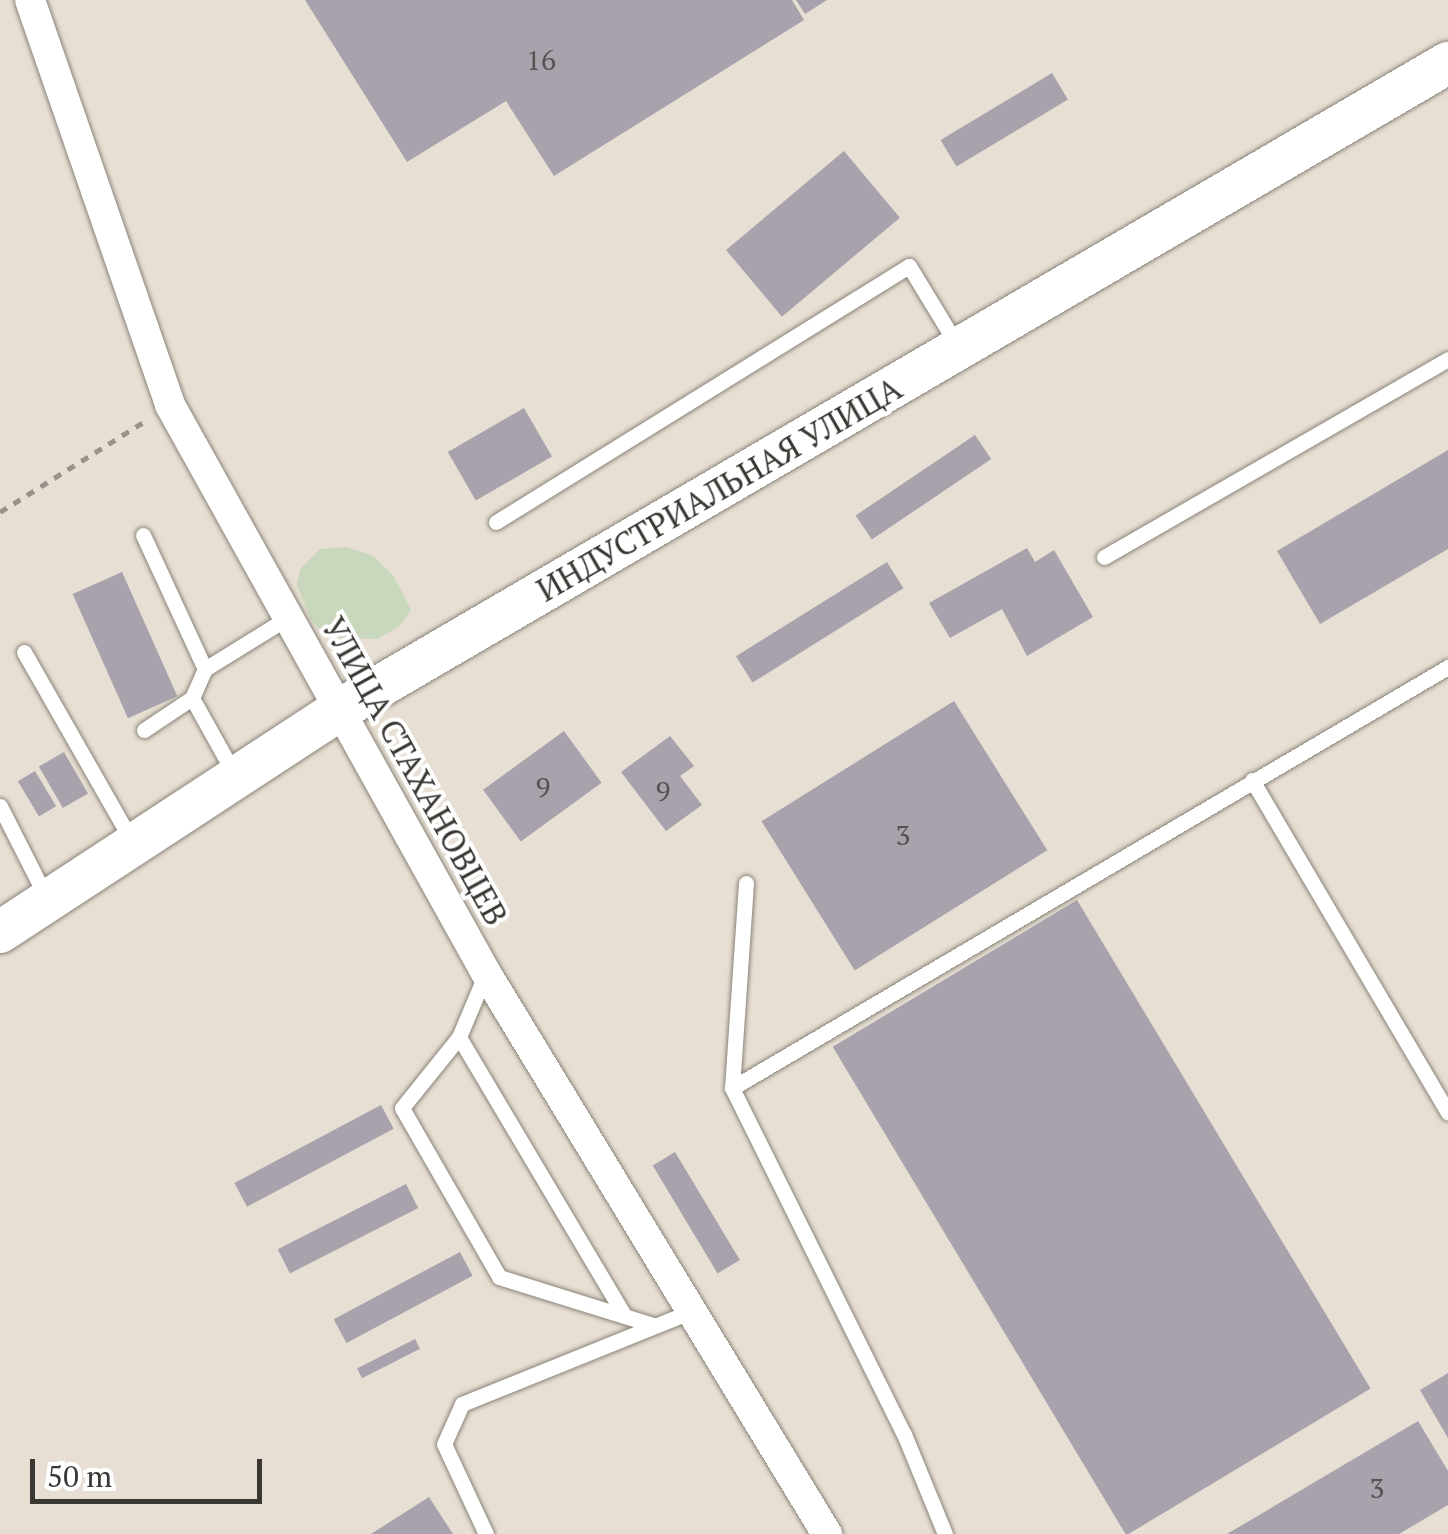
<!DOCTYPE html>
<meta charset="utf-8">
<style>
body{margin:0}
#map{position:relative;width:1448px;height:1534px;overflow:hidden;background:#e7dfd3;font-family:"PT Serif",serif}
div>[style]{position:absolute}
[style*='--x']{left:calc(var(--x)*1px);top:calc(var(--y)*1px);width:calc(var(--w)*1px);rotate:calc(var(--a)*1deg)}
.green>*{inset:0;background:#c9d7bc}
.building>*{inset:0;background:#a8a2ad;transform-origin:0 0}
.path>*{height:5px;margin-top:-2.5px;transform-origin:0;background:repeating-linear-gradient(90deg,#98938a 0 8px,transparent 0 16px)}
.roads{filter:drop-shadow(0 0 2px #8a8378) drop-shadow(0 0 2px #8a8378)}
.service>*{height:15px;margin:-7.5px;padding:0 7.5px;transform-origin:7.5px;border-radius:7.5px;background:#fff}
.minor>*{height:30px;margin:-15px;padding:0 15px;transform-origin:15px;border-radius:15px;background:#fff}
.secondary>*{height:42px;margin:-21px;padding:0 21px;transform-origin:21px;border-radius:21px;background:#fff}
span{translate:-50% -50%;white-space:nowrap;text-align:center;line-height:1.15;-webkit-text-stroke:8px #fff;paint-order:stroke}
.number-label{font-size:28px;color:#565252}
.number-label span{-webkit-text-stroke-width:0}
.street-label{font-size:32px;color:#3a3733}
.scale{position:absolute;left:30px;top:1459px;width:232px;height:45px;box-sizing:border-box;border:5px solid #3a3733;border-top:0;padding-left:12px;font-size:30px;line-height:35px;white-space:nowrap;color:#3a3733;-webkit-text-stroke:8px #fff;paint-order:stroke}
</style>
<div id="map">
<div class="green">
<i style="clip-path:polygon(347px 547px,373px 556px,393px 575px,411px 610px,399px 627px,377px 639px,329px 638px,311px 620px,297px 585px,300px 569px,320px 549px)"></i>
</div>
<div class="building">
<i style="clip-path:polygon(305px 0,792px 0,804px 20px,554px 176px,506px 101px,407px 162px)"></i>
<i style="clip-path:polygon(796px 0,827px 0,805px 14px)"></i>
<i style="left:1052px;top:73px;width:31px;height:130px;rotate:59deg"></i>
<i style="left:844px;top:151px;width:87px;height:154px;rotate:50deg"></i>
<i style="left:524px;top:408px;width:56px;height:88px;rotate:60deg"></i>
<i style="left:975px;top:435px;width:29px;height:144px;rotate:56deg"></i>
<i style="clip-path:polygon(1448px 450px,1448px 549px,1320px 624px,1277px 551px)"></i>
<i style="clip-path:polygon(1027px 548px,1035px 562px,1054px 550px,1093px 617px,1027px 656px,1002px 609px,950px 638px,929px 603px)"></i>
<i style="left:887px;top:562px;width:31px;height:178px;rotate:58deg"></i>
<i style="left:122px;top:572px;width:136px;height:54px;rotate:66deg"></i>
<i style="left:954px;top:701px;width:176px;height:227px;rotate:58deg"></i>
<i style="left:564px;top:731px;width:64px;height:100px;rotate:54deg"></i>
<i style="clip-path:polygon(670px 736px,694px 766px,680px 776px,702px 805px,666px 831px,621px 772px)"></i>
<i style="left:64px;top:752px;width:48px;height:29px;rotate:60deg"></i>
<i style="left:35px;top:771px;width:41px;height:20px;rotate:59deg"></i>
<i style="left:1077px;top:900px;width:570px;height:285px;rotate:59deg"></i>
<i style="left:381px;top:1105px;width:27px;height:166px;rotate:62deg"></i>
<i style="left:675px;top:1152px;width:126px;height:26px;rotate:59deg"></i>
<i style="left:406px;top:1184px;width:27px;height:144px;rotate:63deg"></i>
<i style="left:460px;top:1252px;width:27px;height:143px;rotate:62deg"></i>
<i style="left:415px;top:1339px;width:11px;height:65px;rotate:63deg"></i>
<i style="clip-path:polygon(1448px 1373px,1448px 1438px,1420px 1390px)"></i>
<i style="clip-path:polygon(1418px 1421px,1448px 1471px,1448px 1505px,1399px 1534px,1227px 1534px)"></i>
<i style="clip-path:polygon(429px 1497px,453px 1534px,371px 1534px)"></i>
</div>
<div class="path">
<i style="--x:0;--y:512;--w:171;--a:-32.1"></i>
</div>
<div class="roads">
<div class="service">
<i style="--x:496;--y:522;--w:486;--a:-31.8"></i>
<i style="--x:909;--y:266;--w:92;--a:58.7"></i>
<i style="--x:143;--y:535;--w:148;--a:65.2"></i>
<i style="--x:1104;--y:557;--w:397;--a:-29.9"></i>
<i style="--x:24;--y:652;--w:218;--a:60.3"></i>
<i style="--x:144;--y:730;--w:58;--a:-33.7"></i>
<i style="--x:236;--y:777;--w:90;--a:-119.1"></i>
<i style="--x:192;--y:698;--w:32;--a:-66"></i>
<i style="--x:205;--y:669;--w:99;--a:-31.8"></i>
<i style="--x:1252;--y:780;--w:386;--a:59.5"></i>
<i style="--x:0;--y:806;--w:102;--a:63.2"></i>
<i style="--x:746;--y:883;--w:205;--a:93.9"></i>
<i style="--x:732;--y:1088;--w:386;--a:63.6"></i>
<i style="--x:904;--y:1434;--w:108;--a:67.7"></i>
<i style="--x:486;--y:973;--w:69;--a:112.9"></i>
<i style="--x:459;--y:1037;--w:91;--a:128.8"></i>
<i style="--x:402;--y:1108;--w:195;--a:60.1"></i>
<i style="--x:499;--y:1277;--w:161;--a:17.3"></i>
<i style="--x:459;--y:1037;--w:323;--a:59.3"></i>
<i style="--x:732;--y:1088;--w:831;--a:-30.46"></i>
<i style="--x:486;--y:1534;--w:99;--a:-115"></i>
<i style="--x:444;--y:1444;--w:44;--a:-65.8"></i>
<i style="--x:462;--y:1404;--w:248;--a:-22"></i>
</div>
<div class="minor">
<i style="--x:30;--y:0;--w:429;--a:70.9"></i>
<i style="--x:170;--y:405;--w:650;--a:60.91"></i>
<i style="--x:486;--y:973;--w:657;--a:58.71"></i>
</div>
<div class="secondary">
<i style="--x:0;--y:932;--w:407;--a:-33.2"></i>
<i style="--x:341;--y:709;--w:1282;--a:-30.27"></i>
</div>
</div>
<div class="number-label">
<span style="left:541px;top:60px">16</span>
<span style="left:543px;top:787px">9</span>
<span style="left:663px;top:791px">9</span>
<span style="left:903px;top:835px">3</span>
<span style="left:1377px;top:1488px">3</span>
</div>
<div class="street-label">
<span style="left:719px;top:489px;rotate:-30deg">ИНДУСТРИАЛЬНАЯ УЛИЦА</span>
<span style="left:415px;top:771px;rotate:61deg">УЛИЦА СТАХАНОВЦЕВ</span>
</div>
<div class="scale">50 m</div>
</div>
